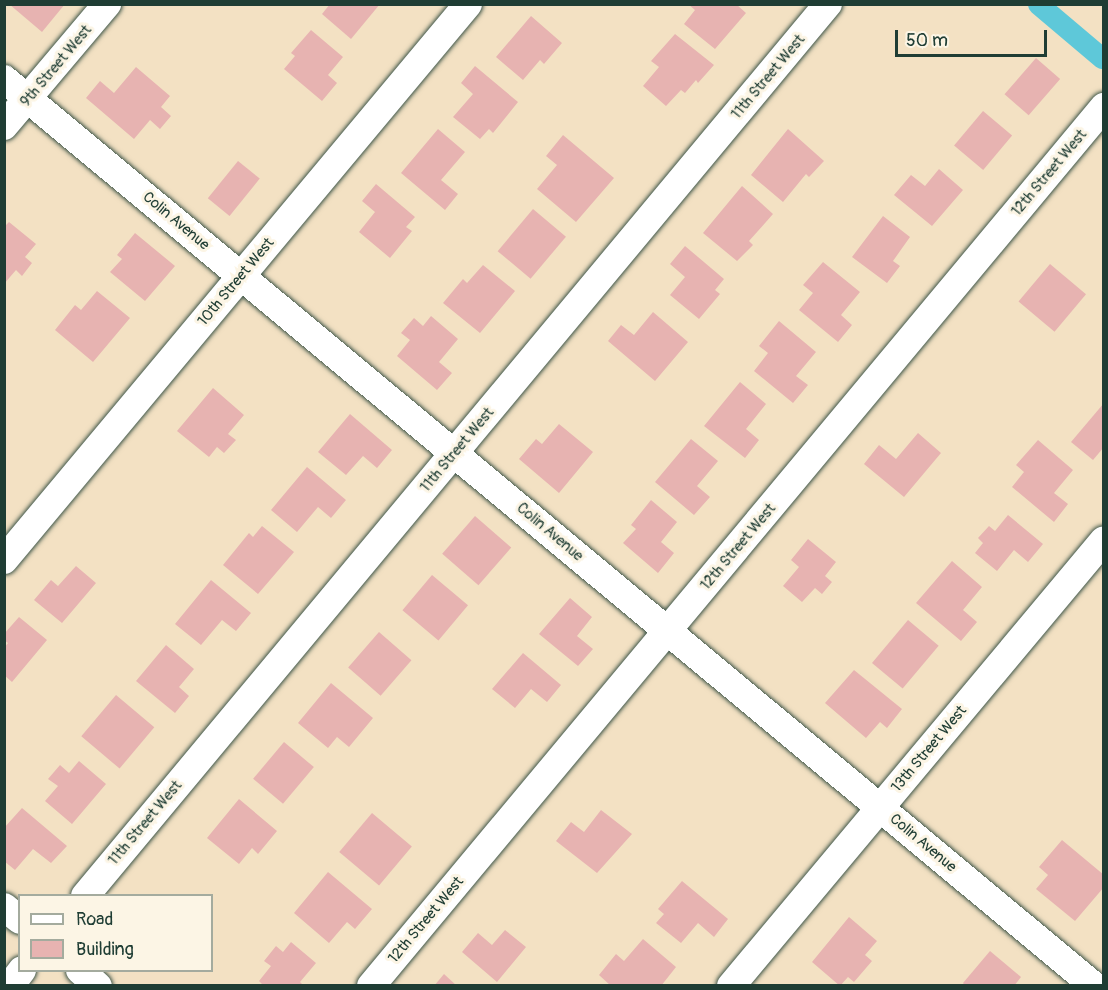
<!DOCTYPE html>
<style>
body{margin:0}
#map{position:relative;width:1108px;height:990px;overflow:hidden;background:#f3e1c3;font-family:Pangolin,sans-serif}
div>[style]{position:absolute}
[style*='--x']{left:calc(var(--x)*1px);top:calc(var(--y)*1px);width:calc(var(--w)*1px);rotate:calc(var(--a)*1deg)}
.canal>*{height:21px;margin:-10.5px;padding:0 10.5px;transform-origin:10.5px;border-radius:10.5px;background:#5ec8d9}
.building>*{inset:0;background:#e7b3b1;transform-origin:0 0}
.roads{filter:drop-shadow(0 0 2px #3f5649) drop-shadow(0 0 2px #3f5649)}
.minor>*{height:28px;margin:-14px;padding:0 14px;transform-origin:14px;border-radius:14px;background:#fff}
span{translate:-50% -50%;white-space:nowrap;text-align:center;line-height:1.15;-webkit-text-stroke:6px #fcf5e5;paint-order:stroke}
.street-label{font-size:15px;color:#1f3d34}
.frame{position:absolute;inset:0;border:6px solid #1f3d34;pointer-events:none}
.legend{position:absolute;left:18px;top:894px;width:195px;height:78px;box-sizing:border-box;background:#fcf5e5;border:2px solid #a4ab9e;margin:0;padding:8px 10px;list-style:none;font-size:18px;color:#1f3d34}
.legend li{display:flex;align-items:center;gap:12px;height:30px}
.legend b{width:30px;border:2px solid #a4ab9e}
.scale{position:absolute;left:895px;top:30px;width:152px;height:27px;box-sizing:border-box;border:3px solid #1f3d34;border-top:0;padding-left:8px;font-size:18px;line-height:21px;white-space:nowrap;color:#1f3d34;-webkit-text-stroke:4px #fcf5e5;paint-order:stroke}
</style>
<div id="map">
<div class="canal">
<i style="--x:1038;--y:4;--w:84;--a:40.2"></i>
</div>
<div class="building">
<i style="clip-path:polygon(9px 4px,65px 4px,42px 32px)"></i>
<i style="clip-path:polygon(330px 4px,380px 4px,351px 39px,322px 14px)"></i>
<i style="clip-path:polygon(688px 4px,736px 4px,746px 13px,715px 49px,684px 24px,695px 10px)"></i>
<i style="clip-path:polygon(531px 16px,562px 43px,544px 64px,540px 60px,523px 80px,496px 57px)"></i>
<i style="clip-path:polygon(311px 30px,343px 57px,328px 75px,337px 83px,322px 101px,284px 69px,295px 56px,291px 53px)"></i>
<i style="clip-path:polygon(675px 34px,714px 65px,698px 83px,696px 80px,685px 93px,681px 90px,666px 106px,643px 86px,659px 67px,651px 61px)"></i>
<i style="left:1036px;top:58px;width:32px;height:48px;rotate:41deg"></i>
<i style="clip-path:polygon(475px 66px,518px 102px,493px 133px,489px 129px,480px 139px,453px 117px,473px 94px,461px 83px)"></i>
<i style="clip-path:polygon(136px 67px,170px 96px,161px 107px,171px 116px,160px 129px,150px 120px,134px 139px,86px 98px,100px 81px,114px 93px)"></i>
<i style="left:983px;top:111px;width:38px;height:45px;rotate:40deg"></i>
<i style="clip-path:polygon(438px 129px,465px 152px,441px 180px,458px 194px,445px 210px,401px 173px)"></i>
<i style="clip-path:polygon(788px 129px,824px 161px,809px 177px,806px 174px,783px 202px,751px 175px)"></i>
<i style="clip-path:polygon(563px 135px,614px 178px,576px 222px,537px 189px,557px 165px,546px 156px)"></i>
<i style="left:238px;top:161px;width:28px;height:48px;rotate:39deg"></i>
<i style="clip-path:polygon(939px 169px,963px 190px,932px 226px,894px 195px,911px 175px,925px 186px)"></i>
<i style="clip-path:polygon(376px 184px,415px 217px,406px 227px,412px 231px,390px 258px,359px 232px,375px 212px,362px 201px)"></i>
<i style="clip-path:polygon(742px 186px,773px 214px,749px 241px,753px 245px,737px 261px,703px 233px)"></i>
<i style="left:533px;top:209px;width:43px;height:55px;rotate:40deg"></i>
<i style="clip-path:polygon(883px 216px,910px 237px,893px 261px,900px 266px,887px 283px,852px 257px)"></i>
<i style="clip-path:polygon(9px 222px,36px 244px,25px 257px,32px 263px,22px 276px,16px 270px,4px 284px,4px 227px)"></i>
<i style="clip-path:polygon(135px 233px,175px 266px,145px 301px,110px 272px,122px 259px,117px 255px)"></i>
<i style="clip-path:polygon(685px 246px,724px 279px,715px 290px,720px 294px,699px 319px,670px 295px,685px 277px,670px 264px)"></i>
<i style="clip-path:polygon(823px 262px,860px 292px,841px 315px,852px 325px,838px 342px,799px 310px,813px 293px,803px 285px)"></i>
<i style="left:1050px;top:264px;width:47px;height:49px;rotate:40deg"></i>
<i style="clip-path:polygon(483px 265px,515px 291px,480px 333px,443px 303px,463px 279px,467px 283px)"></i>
<i style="clip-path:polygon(97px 291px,130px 318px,93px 362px,55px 330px,75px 305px,81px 310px)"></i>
<i style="clip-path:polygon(653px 312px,688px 342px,655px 381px,608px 341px,621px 325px,634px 335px)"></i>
<i style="clip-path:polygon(431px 316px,458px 339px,439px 362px,452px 373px,437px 390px,397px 356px,410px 340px,401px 333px,414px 318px,423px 326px)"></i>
<i style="clip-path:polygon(779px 321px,816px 352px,796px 376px,808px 385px,793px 403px,754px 371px,768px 353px,759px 346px)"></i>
<i style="clip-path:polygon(740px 382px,766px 404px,746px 429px,759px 440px,745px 458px,704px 426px)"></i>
<i style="clip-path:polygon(213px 388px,244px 415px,228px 434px,236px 440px,224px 453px,217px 447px,209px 457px,177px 431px)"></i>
<i style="clip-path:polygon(1104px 403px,1104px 447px,1093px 460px,1071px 442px)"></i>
<i style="clip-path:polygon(350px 414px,392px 450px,377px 468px,363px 456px,346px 475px,318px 452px)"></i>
<i style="clip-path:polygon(559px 424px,593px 452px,559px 493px,519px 459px,536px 439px,542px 444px)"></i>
<i style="clip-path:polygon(918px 433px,941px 453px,904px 497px,864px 464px,879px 445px,896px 459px)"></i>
<i style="clip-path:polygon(691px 439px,718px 461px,697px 486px,710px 497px,694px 515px,655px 482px)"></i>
<i style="clip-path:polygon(1038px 440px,1073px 470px,1054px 493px,1068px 504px,1054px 522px,1012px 487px,1024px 472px,1016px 465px)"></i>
<i style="clip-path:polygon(307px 467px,346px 500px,331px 518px,318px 507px,297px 532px,271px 510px)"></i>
<i style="clip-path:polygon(651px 500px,677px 522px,661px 542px,674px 553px,658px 573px,623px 543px,636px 529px,631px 525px)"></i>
<i style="clip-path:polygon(1008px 515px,1043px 544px,1028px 562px,1014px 550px,997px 571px,975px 553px,983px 543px,978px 538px,989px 526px,995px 531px)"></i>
<i style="left:475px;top:516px;width:48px;height:50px;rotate:41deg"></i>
<i style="clip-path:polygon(262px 526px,294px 552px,258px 594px,223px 565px,249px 533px,253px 537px)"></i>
<i style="clip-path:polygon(808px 539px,836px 562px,825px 576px,832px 582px,822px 594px,815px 588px,802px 602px,783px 586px,799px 567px,791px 560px)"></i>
<i style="clip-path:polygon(952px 561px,982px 587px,963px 610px,977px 622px,961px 641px,916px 603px)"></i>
<i style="clip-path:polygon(76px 566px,96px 583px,62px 623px,34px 600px,51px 580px,58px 586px)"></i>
<i style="left:432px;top:575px;width:47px;height:46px;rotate:40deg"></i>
<i style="clip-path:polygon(211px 580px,251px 613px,236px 631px,222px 620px,201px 645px,175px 624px)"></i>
<i style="clip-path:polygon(570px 598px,592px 617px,577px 636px,593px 649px,578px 666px,539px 634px)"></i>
<i style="clip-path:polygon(19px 617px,47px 640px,12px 682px,4px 675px,4px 648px,8px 643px,4px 640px,4px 634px)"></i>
<i style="left:908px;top:620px;width:40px;height:56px;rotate:40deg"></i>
<i style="left:379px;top:632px;width:43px;height:47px;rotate:41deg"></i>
<i style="clip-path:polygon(166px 645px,194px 669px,179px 687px,189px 696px,175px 713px,136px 681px)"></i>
<i style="clip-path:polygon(523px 653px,561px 685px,547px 702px,531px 689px,515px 708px,492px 689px)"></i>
<i style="clip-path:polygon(854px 670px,902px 709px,887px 728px,880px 722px,866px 738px,825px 703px)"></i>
<i style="clip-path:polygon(331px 683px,373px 718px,349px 747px,337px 737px,328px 748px,298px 723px)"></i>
<i style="left:116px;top:695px;width:50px;height:54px;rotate:40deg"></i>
<i style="left:284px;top:742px;width:39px;height:48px;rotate:40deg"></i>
<i style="clip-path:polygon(79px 761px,106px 784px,72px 824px,45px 801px,58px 786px,48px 779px,60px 765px,69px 773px)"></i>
<i style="clip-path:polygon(239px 799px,277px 831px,258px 854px,252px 848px,239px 864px,207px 838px)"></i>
<i style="clip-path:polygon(22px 808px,67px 846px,51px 863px,33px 849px,15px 870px,4px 861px,4px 828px)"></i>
<i style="clip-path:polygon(601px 810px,632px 834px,597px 873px,556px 841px,571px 822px,584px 832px)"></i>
<i style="left:372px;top:813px;width:52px;height:51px;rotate:40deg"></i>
<i style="clip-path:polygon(1062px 840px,1104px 875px,1104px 887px,1075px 921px,1036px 889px,1048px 875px,1039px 867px)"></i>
<i style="clip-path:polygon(328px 872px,372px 909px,355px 929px,347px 922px,329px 943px,294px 913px)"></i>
<i style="clip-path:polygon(682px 881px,728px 919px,714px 937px,698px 923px,681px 943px,656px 923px,664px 914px,658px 909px)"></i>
<i style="clip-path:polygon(849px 917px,877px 941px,865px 955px,872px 961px,854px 982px,848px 977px,840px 986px,812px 962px)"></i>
<i style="clip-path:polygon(505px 930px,526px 947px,497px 982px,462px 952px,478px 933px,492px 945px)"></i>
<i style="clip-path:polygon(643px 939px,676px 967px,661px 986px,611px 986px,599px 975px,616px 954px,624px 961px)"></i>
<i style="clip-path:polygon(291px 942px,316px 963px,300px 982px,304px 986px,264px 986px,259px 981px,271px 966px,264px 961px,276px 946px,283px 952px)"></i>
<i style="clip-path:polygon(990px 951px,1021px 977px,1014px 986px,965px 986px,963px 983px)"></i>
<i style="clip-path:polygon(444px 974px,457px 986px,434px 986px)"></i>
</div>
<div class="roads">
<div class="minor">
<i style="--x:4;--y:79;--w:1418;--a:39.76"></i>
<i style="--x:4;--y:126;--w:160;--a:-49.8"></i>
<i style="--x:4;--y:560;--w:724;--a:-50.15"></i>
<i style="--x:85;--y:896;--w:1161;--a:-50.21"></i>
<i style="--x:4;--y:907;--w:21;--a:39"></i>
<i style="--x:80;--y:970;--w:24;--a:42"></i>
<i style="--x:10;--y:986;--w:20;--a:-53"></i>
<i style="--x:371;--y:986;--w:1145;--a:-50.18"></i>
<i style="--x:731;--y:986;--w:581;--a:-50.09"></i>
</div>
</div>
<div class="street-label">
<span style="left:56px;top:66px;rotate:-50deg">9th Street West</span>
<span style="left:768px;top:77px;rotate:-50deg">11th Street West</span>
<span style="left:1049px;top:173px;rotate:-50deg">12th Street West</span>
<span style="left:176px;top:221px;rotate:40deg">Colin Avenue</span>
<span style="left:236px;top:282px;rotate:-50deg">10th Street West</span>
<span style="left:457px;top:450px;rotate:-50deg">11th Street West</span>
<span style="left:550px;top:532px;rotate:40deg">Colin Avenue</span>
<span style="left:738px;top:547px;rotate:-50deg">12th Street West</span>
<span style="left:929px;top:749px;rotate:-50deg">13th Street West</span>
<span style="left:145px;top:823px;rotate:-50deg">11th Street West</span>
<span style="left:923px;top:843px;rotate:40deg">Colin Avenue</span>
<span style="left:426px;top:920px;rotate:-50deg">12th Street West</span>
</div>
<div class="frame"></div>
<ul class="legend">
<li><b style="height:8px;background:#fff"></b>Road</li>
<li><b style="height:16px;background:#e7b3b1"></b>Building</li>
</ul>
<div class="scale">50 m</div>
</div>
